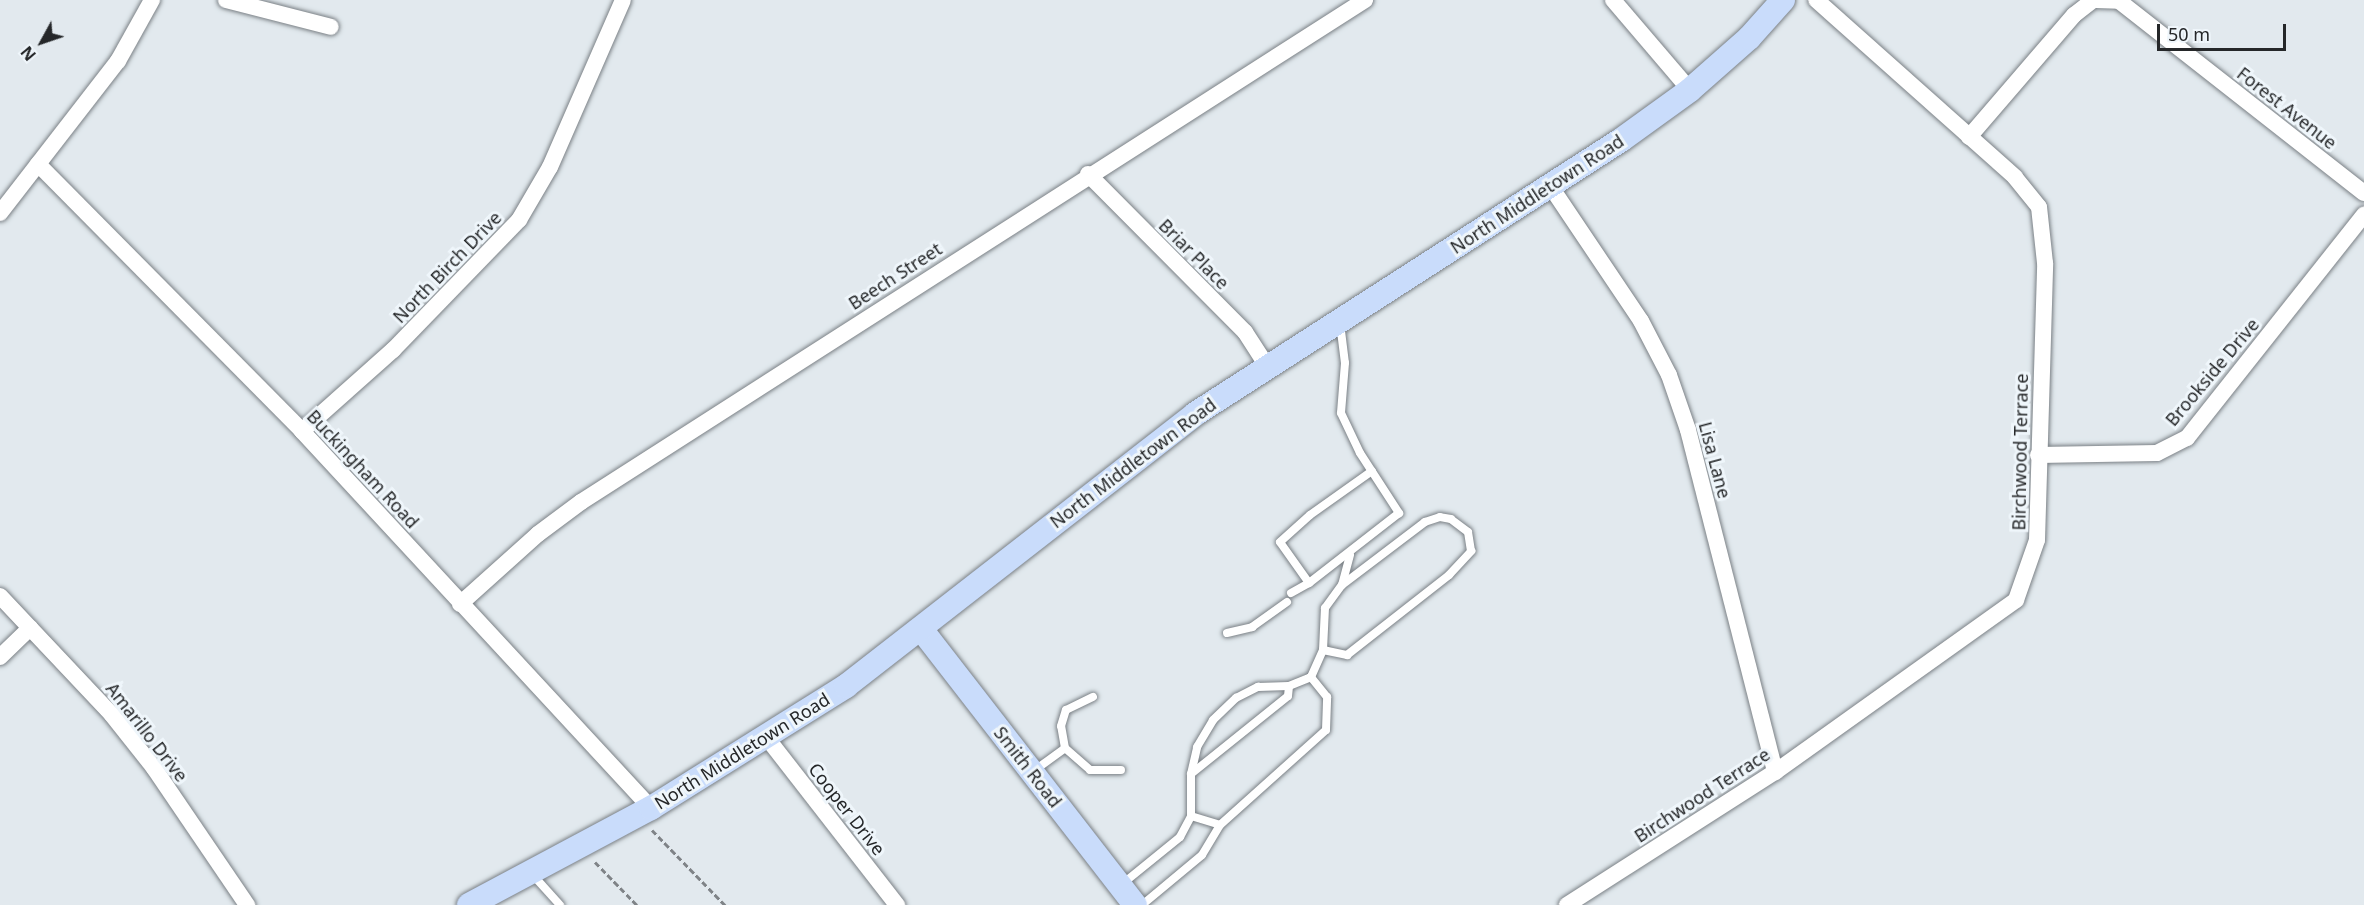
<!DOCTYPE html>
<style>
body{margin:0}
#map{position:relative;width:2364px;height:905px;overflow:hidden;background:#e2e9ee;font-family:"Noto Sans",sans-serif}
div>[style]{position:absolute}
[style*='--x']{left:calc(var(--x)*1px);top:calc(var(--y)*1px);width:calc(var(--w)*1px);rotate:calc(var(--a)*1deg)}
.path>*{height:3px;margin-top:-1.5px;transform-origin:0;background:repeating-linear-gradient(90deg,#7f8387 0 6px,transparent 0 9px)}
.roads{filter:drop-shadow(0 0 2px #7a8085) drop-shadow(0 0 2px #7a8085)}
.lane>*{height:8px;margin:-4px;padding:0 4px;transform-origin:4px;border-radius:4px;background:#fff}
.street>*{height:16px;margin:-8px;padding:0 8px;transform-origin:8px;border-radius:8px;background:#fff}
.secondary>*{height:24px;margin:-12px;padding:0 12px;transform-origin:12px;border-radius:12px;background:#c9dcfb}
span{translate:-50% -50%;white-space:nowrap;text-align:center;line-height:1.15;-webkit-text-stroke:6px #eff6fb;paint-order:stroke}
.street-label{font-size:18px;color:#252729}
.north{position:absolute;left:12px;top:12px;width:60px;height:60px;-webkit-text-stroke:4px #eff6fb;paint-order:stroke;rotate:230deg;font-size:16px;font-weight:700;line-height:24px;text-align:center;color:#252729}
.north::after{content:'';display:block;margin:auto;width:21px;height:27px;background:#252729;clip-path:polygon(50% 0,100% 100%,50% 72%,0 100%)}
.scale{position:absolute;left:2157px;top:24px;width:129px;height:27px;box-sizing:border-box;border:3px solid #252729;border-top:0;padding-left:8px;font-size:18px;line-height:21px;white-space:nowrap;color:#252729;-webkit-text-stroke:4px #eff6fb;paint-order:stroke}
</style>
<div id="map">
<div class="path">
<i style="--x:652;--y:830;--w:105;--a:45.8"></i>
<i style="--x:595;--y:862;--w:60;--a:45.7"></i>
</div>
<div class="roads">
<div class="lane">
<i style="--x:1340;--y:323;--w:40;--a:82.9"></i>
<i style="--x:1345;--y:363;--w:50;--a:94.6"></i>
<i style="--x:1341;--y:413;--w:44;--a:64.6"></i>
<i style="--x:1360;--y:453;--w:72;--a:57"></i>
<i style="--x:1399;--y:513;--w:114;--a:142.1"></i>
<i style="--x:1309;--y:583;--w:50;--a:-125.3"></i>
<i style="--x:1280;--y:542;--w:40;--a:-42"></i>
<i style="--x:1310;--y:515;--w:76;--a:-35.4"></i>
<i style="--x:1291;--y:593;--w:21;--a:-29"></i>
<i style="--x:1227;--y:633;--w:26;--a:-13"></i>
<i style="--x:1252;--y:627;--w:43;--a:-35.5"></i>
<i style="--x:1323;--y:650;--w:25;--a:12"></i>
<i style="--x:1347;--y:655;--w:130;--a:-38.1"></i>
<i style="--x:1449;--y:575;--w:33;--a:-47"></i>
<i style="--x:1471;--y:551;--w:19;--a:-99"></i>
<i style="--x:1468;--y:532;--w:21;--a:-143"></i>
<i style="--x:1451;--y:519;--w:11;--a:-170"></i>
<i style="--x:1440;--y:517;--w:16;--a:162"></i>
<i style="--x:1425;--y:522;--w:104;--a:142.8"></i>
<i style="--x:1065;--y:748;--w:22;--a:-100"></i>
<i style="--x:1061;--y:726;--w:17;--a:-73"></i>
<i style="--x:1066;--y:710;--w:30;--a:-26"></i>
<i style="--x:1035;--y:770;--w:37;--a:-36"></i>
<i style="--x:1065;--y:748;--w:33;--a:41"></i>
<i style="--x:1090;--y:770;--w:31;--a:0"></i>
<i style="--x:1191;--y:774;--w:124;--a:-38.8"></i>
<i style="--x:1288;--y:696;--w:10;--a:-84"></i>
<i style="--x:1191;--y:816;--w:30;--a:17"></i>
<i style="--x:532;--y:874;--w:42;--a:47.9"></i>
<i style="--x:1121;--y:885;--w:76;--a:-39.1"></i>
<i style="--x:1180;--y:837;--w:24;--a:-62"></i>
<i style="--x:1191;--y:816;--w:42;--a:-90"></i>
<i style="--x:1191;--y:774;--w:28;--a:-77"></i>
<i style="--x:1197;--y:747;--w:31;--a:-59"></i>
<i style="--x:1213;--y:720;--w:32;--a:-44"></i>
<i style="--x:1236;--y:698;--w:25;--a:-27"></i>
<i style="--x:1258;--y:687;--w:31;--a:-2"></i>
<i style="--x:1289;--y:686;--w:24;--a:-22"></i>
<i style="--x:1311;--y:677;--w:30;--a:-66"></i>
<i style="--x:1323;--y:650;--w:42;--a:-87.3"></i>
<i style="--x:1325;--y:608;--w:29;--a:-54"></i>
<i style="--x:1342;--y:585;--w:31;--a:-75"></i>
<i style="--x:1142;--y:905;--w:78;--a:-39.8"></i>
<i style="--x:1202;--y:855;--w:35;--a:-59"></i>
<i style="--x:1220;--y:825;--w:142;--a:-41.9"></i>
<i style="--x:1326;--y:730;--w:33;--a:-88"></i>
<i style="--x:1327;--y:697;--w:26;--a:-129"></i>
</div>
<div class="street">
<i style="--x:226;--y:0;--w:108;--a:14.4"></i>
<i style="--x:1613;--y:0;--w:118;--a:49.5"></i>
<i style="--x:2096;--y:0;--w:23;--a:2"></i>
<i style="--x:2119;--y:1;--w:311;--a:38.1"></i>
<i style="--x:1969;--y:137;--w:161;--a:-49.3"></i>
<i style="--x:2074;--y:15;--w:24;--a:-38"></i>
<i style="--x:38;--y:164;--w:375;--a:45.3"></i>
<i style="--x:302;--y:431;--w:514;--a:47.21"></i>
<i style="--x:1088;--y:174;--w:223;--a:45.2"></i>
<i style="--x:1245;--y:332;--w:40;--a:57.1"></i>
<i style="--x:1551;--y:187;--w:161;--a:56.1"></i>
<i style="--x:1641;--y:321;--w:61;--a:62.6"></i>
<i style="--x:1669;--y:375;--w:58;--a:70.9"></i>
<i style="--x:1688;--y:430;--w:353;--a:75.7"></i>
<i style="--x:0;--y:213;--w:192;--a:-52.2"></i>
<i style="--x:118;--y:61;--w:70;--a:-60.9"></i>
<i style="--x:302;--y:431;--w:122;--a:-41.7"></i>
<i style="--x:393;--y:350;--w:181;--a:-45.9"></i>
<i style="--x:519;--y:220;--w:61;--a:-59.7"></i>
<i style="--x:550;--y:167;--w:182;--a:-66.4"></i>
<i style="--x:2038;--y:455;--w:119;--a:-1"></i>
<i style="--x:2157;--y:453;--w:34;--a:-27"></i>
<i style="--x:2187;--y:438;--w:285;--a:-51.6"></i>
<i style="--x:0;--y:596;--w:163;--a:46.7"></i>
<i style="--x:112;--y:715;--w:68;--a:51.6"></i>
<i style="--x:154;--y:768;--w:166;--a:55.8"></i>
<i style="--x:460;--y:604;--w:105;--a:-41.9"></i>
<i style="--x:538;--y:534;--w:54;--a:-36.7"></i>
<i style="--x:581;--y:502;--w:931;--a:-32.63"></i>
<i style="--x:0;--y:657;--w:42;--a:-44"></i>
<i style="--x:767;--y:738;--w:212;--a:52.1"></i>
<i style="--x:1567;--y:905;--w:247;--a:-32.6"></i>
<i style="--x:1775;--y:772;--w:296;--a:-35.5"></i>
<i style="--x:2016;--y:600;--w:64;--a:-70.7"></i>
<i style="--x:2037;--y:540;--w:277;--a:-88.3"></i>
<i style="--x:2045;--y:263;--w:56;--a:-96.1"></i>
<i style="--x:2039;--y:207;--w:38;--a:-129"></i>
<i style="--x:2015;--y:177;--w:266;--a:-138.3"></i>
</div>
<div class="secondary">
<i style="--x:921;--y:629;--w:349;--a:52.2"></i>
<i style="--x:469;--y:905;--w:206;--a:-28.1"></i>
<i style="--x:651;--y:808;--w:230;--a:-32"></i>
<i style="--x:846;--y:686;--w:442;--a:-37.9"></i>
<i style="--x:1195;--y:414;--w:507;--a:-32.75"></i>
<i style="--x:1621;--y:140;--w:85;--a:-35.9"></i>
<i style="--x:1690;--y:90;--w:79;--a:-41.4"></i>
<i style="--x:1749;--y:38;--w:51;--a:-48.2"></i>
</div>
</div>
<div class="street-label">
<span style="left:2287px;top:108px;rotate:38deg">Forest Avenue</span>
<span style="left:1537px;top:194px;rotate:-33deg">North Middletown Road</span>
<span style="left:1194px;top:254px;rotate:45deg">Briar Place</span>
<span style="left:447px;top:267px;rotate:-46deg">North Birch Drive</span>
<span style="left:895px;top:276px;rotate:-33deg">Beech Street</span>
<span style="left:2212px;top:372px;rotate:-50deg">Brookside Drive</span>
<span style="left:2020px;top:452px;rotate:-89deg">Birchwood Terrace</span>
<span style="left:1715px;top:460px;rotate:75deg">Lisa Lane</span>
<span style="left:1133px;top:463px;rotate:-37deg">North Middletown Road</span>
<span style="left:363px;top:469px;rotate:47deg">Buckingham Road</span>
<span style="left:147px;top:732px;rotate:52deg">Amarillo Drive</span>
<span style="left:742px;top:751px;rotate:-32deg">North Middletown Road</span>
<span style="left:1028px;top:767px;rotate:52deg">Smith Road</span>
<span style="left:1702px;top:795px;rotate:-33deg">Birchwood Terrace</span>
<span style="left:847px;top:809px;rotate:52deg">Cooper Drive</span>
</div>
<div class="north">N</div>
<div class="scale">50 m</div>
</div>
